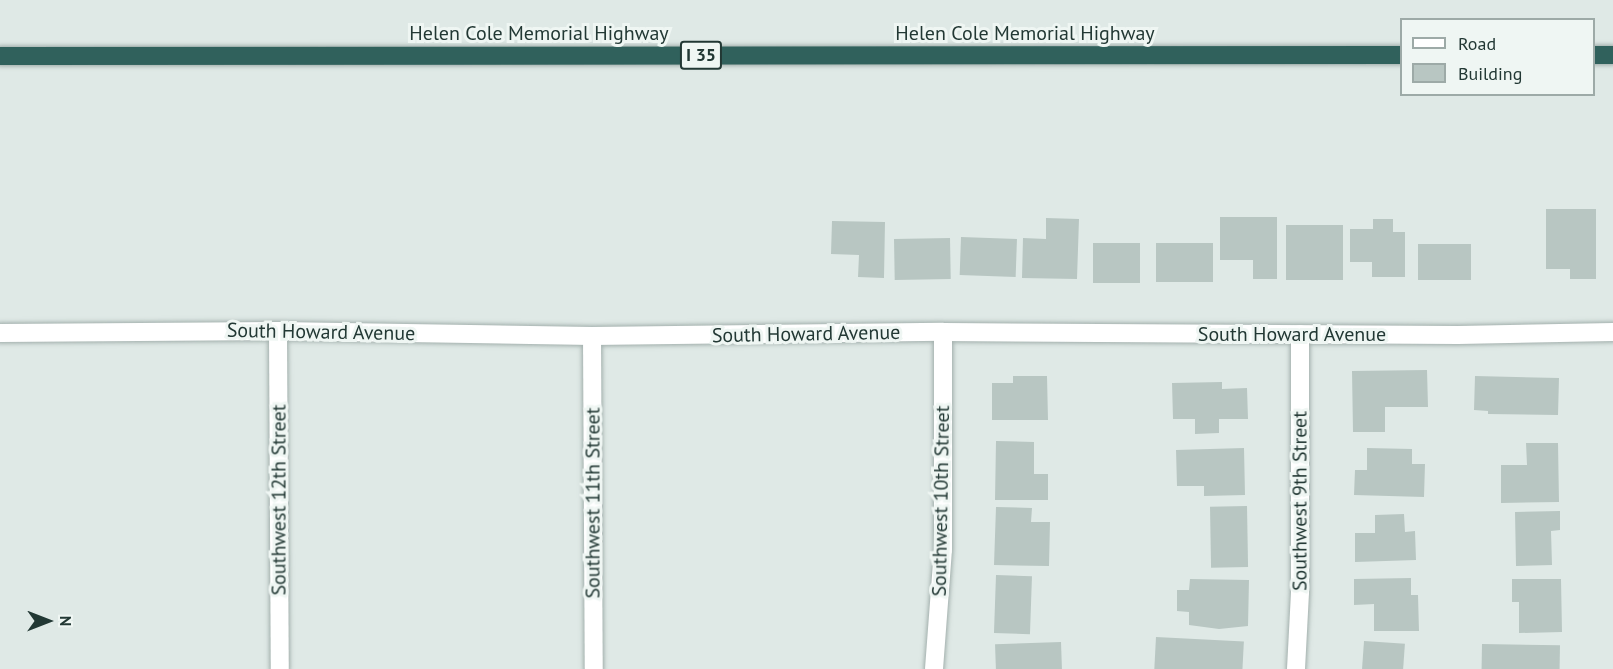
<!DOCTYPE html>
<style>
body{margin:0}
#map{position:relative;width:1613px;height:669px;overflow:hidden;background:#dfe9e6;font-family:"PT Sans",sans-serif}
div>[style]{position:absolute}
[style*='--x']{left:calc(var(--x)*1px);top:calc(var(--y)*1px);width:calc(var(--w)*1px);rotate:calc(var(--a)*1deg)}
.building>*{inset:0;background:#b8c6c2;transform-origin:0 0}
.roads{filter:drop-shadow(0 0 2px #a3b0ad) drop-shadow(0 0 2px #a3b0ad)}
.minor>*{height:18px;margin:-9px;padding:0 9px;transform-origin:9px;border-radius:9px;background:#fff}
.highway>*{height:18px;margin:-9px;padding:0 9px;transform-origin:9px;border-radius:9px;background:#30615c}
span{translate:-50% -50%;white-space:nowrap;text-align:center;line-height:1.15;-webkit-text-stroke:6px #eff6f3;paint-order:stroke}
.shield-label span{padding:2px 4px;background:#eff6f3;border:2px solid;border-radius:4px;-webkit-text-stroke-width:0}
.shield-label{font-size:18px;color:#223834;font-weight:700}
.street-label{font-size:20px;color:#223834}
.legend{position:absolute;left:1400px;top:18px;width:195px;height:78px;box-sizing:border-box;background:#eff6f3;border:2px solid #9daaa7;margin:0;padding:8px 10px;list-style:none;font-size:18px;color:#223834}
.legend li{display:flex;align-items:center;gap:12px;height:30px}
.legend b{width:30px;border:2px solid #9daaa7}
.north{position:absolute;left:18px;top:591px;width:60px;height:60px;-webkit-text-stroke:4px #eff6f3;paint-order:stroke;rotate:90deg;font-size:16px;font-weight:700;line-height:24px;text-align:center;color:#223834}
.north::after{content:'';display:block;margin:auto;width:21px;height:27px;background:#223834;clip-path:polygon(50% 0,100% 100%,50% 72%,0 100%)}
</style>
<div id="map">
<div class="building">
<i style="clip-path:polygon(1546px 209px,1596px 209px,1596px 279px,1570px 279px,1570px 269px,1546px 269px)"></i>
<i style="clip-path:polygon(1220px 217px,1277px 217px,1277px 279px,1253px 279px,1253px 260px,1220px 260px)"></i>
<i style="clip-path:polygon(1046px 218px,1079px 219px,1077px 279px,1022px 278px,1023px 238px,1046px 239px)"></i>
<i style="clip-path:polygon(1373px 219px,1393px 219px,1393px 232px,1405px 232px,1405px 277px,1372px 277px,1372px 262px,1350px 262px,1350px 229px,1373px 229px)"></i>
<i style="clip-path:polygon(832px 221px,885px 222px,884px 278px,858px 277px,859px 255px,831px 254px)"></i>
<i style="left:1286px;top:225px;width:57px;height:55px"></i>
<i style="left:961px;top:237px;width:56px;height:38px;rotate:2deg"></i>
<i style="left:950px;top:238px;width:41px;height:56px;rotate:89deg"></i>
<i style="left:1093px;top:243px;width:47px;height:40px"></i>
<i style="left:1156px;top:243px;width:57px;height:39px"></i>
<i style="left:1418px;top:244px;width:53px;height:36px"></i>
<i style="clip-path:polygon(1427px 370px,1428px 407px,1385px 407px,1385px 432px,1353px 432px,1352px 371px)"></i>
<i style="clip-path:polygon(1013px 376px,1047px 376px,1048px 420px,992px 420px,992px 383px,1013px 383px)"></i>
<i style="clip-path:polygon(1475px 376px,1559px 378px,1558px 415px,1488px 414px,1488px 411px,1474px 410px)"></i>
<i style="clip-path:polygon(1222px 382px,1222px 389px,1247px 388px,1248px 419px,1219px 419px,1219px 433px,1195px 434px,1195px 419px,1173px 419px,1172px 383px)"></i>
<i style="clip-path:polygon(996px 441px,1034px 442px,1034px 474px,1048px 474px,1048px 500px,995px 500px)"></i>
<i style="clip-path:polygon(1526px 443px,1558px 443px,1559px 502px,1501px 503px,1501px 465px,1527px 465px)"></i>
<i style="clip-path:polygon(1244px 448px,1245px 495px,1204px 496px,1204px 486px,1177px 486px,1176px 450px)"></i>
<i style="clip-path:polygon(1367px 448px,1412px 449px,1412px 464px,1425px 464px,1424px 497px,1354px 495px,1355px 470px,1367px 470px)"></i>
<i style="left:1247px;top:506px;width:61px;height:37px;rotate:89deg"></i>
<i style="clip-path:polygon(996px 507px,1032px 508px,1031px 522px,1050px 522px,1049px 566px,994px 565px)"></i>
<i style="clip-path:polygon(1560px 511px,1560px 530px,1551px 531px,1552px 565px,1516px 566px,1515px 512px)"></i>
<i style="clip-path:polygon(1404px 514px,1405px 532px,1415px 531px,1416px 560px,1355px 562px,1355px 533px,1375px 533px,1375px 515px)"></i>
<i style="left:996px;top:575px;width:36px;height:58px;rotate:2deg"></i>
<i style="clip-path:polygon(1411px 578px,1411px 595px,1418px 595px,1419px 631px,1374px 631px,1374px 604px,1354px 605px,1354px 579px)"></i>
<i style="clip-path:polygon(1190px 579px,1249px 580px,1248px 626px,1219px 629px,1189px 625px,1189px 612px,1177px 611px,1177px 590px,1189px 590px)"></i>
<i style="clip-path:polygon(1512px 579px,1561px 579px,1562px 632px,1519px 633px,1519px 602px,1512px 602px)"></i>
<i style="left:1156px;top:637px;width:88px;height:32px;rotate:3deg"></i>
<i style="left:1364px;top:641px;width:41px;height:28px;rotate:4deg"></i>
<i style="left:1061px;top:642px;width:27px;height:66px;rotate:88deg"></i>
<i style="left:1482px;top:644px;width:78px;height:25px;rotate:1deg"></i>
</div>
<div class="roads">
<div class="minor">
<i style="--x:278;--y:331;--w:338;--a:89.7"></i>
<i style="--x:0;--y:333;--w:278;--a:-0.4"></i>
<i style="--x:278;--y:331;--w:314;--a:0.9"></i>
<i style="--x:592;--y:336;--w:351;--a:-0.7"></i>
<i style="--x:943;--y:332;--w:515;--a:0.33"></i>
<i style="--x:1458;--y:335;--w:155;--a:-1.1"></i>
<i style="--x:592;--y:336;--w:333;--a:89.7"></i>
<i style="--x:934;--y:669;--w:119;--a:-85.7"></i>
<i style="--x:943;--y:550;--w:218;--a:-90"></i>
<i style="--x:1296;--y:669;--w:77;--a:-87"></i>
<i style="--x:1300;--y:592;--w:258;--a:-90"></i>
</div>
<div class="highway">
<i style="--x:1594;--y:55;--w:19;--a:0"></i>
<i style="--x:0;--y:56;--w:1402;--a:-0.04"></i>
</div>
</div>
<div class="shield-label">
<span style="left:701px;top:55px">I 35</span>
</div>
<div class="street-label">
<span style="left:539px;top:33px">Helen Cole Memorial Highway</span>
<span style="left:1025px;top:33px">Helen Cole Memorial Highway</span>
<span style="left:321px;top:332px;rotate:1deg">South Howard Avenue</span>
<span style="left:806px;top:334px;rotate:-1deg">South Howard Avenue</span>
<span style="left:1292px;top:334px">South Howard Avenue</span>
<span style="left:279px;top:500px;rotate:-90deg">Southwest 12th Street</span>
<span style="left:941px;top:501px;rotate:-89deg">Southwest 10th Street</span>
<span style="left:1300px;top:501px;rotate:-90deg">Southwest 9th Street</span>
<span style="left:593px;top:503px;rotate:-90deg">Southwest 11th Street</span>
</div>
<ul class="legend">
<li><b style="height:8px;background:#fff"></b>Road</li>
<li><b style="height:16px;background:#b8c6c2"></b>Building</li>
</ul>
<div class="north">N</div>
</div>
